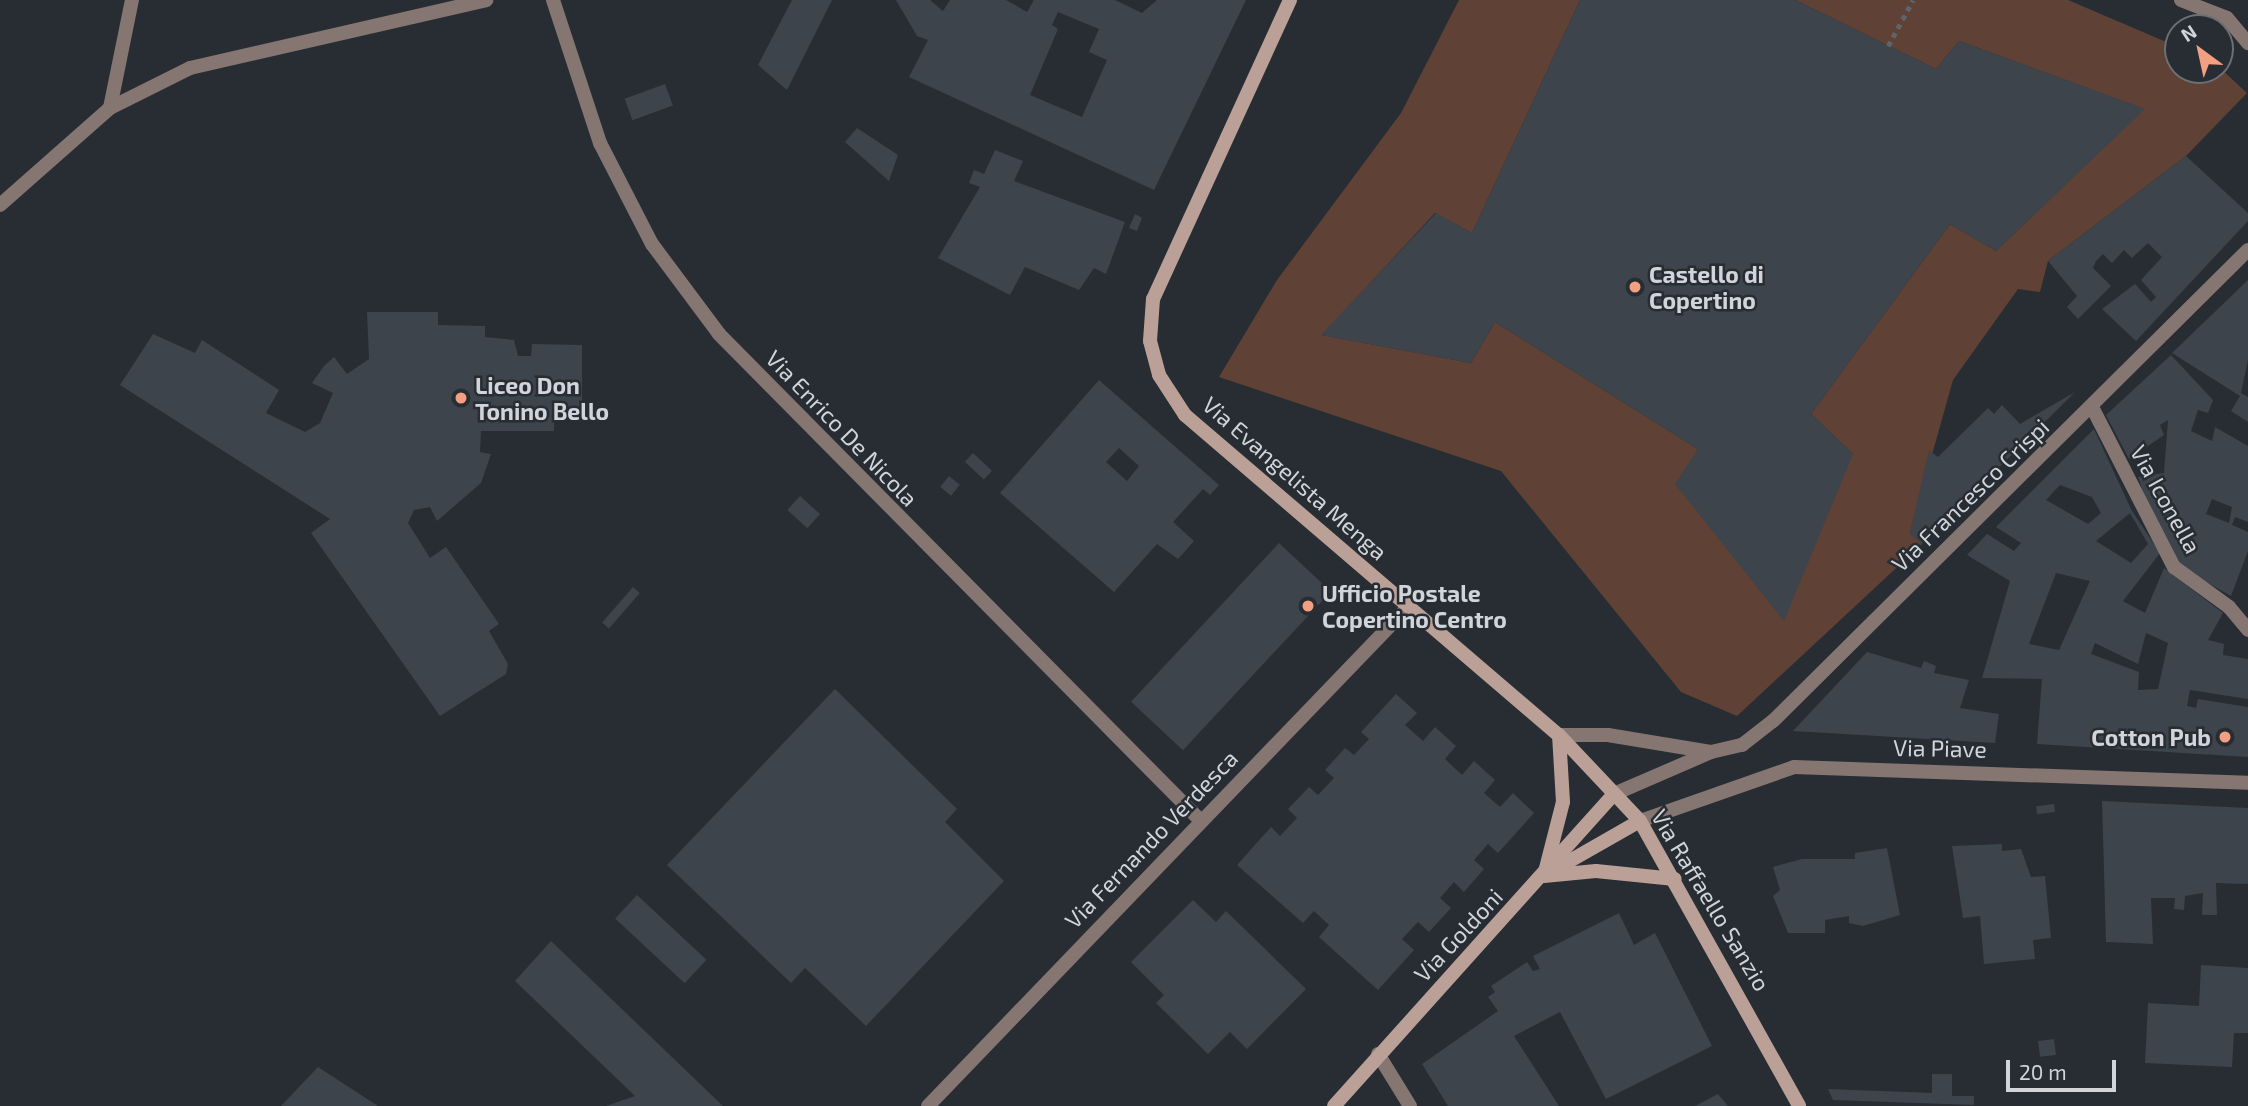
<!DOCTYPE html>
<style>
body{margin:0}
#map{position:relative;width:2248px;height:1106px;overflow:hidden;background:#272d33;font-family:"Exo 2",sans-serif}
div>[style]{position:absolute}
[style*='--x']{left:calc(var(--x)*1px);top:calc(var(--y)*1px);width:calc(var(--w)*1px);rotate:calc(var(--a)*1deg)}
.green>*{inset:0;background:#5f4135}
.building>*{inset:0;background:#3d444b;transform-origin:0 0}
.path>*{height:4.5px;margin-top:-2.25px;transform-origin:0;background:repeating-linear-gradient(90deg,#5e6469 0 5px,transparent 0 10px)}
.street>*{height:14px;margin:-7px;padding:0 7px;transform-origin:7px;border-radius:7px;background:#867671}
.secondary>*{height:14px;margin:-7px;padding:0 7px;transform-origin:7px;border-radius:7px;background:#baa097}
.dots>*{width:19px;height:19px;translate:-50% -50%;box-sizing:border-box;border:4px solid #272d33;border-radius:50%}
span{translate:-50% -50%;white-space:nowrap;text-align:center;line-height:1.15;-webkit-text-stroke:5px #272d33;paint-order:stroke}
.poi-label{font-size:23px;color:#d1d5d9;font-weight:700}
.left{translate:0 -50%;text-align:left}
.right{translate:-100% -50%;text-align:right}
.street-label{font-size:23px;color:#d1d5d9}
.north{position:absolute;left:2164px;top:14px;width:70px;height:70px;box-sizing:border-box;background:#272d33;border:2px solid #6b7075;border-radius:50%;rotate:327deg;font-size:19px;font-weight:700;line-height:28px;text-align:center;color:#d1d5d9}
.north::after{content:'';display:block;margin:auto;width:24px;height:32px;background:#f2a081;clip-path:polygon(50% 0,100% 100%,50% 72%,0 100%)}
.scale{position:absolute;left:2006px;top:1060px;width:110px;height:32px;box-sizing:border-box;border:4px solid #d1d5d9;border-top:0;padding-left:9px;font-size:21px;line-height:24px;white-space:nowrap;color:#d1d5d9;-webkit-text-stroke:5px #272d33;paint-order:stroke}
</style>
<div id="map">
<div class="green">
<i style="clip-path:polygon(1459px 0,1580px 0,1472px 233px,1435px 213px,1322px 335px,1471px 363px,1495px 322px,1698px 449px,1853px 454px,1811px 414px,1950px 224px,1996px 251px,2144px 109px,1959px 41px,1936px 69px,1795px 0,2068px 0,2178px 47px,2178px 70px,2220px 68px,2247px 93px,2186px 156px,2048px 261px,2040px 292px,2018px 289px,1953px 380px,1910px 533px,1922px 544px,1737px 716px,1681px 692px,1501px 471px,1219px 377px,1277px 280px,1401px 113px)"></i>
</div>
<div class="building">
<i style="clip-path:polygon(792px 0,832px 0,787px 90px,758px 65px)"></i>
<i style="clip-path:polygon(evenodd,896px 0,930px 0,943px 11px,950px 0,1006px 0,1027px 12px,1034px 0,1115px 0,1142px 13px,1157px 0,1246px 0,1154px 190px,909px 77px,928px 40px,917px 36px,896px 0,1058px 12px,1099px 29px,1089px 52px,1107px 60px,1082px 117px,1030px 95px,1058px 29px,1052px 25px,1058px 12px)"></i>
<i style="clip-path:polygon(1580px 0,1795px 0,1936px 69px,1959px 41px,2145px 109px,1996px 251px,1950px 224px,1811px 414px,1853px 454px,1784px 621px,1675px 484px,1698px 449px,1495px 322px,1471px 363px,1321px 335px,1436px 213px,1472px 233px)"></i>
<i style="left:665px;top:84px;width:23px;height:43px;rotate:70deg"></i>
<i style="clip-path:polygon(857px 128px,898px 155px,889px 181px,845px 142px)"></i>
<i style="clip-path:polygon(995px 150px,1023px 161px,1014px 181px,1125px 222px,1106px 274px,1094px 268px,1079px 290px,1025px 267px,1010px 295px,938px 258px,980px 187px,969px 183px,974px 170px,984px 174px)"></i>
<i style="clip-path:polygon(2186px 156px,2248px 213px,2248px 221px,2136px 341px,2102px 309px,2135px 284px,2151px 302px,2156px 297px,2141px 280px,2162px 257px,2148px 243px,2132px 258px,2124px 250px,2112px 263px,2103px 254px,2096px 261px,2093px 268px,2111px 286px,2078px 319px,2067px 307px,2077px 296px,2048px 261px)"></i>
<i style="clip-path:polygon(1135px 214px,1142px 218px,1137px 231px,1129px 228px)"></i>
<i style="clip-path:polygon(2248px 280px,2248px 360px,2241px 393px,2248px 397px,2248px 422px,2231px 411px,2240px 396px,2172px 353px)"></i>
<i style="clip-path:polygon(367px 312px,438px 312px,438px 325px,485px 326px,485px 337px,514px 340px,518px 356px,531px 356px,532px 344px,582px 345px,582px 412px,554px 412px,554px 431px,481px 431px,480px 452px,491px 454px,481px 483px,437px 521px,430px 507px,414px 510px,408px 523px,430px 558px,446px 547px,499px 624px,489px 631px,508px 664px,506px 674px,440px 716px,311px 533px,330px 519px,120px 385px,153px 334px,195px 353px,202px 340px,279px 390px,266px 413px,305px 432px,320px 423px,333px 393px,312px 383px,324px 366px,334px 357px,347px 374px,369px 359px)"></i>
<i style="clip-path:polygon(evenodd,2171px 355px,2213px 400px,2208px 413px,2198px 410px,2191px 431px,2212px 441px,2215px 427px,2248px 446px,2248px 522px,2235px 517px,2232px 525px,2248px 532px,2248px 551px,2231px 596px,2181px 568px,2153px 521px,2138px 477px,2164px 473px,2168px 420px,2160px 425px,2164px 435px,2129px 459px,2106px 415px,2171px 355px,2212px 499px,2232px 507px,2229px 523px,2206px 514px,2212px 499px)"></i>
<i style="clip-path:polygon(evenodd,1099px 380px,1219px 485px,1210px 495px,1203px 489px,1173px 522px,1194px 541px,1178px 559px,1157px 544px,1114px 592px,1000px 493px,1099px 380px,1119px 448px,1139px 466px,1127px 481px,1106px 462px,1119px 448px)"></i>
<i style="clip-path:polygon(2075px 392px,1922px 544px,1910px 533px,1929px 450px,1938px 457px,1988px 408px,1994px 414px,2002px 405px,2020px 424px)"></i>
<i style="clip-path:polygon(evenodd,2094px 429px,2132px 511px,2160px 553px,2123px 601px,2145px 613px,2164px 568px,2223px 613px,2208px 640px,2224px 644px,2223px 655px,2248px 659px,2248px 699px,2190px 690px,2187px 706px,2196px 708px,2198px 699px,2248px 707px,2248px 757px,2037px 744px,2042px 679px,1982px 678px,2010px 581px,1967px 555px,1987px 534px,2014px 551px,2021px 543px,1996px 527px,2094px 429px,2060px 485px,2092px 497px,2101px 513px,2088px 524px,2046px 500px,2060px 485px,2094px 429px,2130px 513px,2148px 544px,2131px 563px,2096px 541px,2130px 513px,2094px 429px,2056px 573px,2090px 581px,2059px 650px,2029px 644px,2056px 573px,2094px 429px,2146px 633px,2168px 643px,2158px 689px,2138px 690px,2139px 672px,2091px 654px,2095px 643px,2138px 664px,2146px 633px)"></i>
<i style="left:973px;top:453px;width:26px;height:12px;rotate:43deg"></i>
<i style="left:949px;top:476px;width:14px;height:14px;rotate:39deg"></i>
<i style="left:800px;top:496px;width:27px;height:19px;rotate:42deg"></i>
<i style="left:1279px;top:543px;width:71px;height:217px;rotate:43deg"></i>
<i style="left:633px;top:587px;width:9px;height:47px;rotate:41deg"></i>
<i style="clip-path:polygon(1867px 652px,1921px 668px,1924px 661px,1936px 666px,1934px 673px,1969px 680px,1960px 708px,1999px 714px,1995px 743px,1793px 731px)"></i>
<i style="clip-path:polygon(835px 689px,957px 809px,945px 822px,1004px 881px,866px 1026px,805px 968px,791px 983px,667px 865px)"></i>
<i style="clip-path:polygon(1396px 694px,1417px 713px,1405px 725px,1423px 741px,1435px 727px,1456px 746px,1445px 759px,1462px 775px,1474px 761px,1495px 780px,1484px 793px,1500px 807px,1513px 793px,1534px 813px,1498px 853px,1488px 844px,1474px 860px,1484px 869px,1464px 892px,1454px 882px,1440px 898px,1451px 908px,1429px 932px,1418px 922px,1402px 939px,1414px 950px,1378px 990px,1319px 937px,1329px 925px,1314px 911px,1303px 923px,1237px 865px,1271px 827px,1280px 836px,1297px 818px,1288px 809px,1309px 787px,1318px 795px,1334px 778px,1325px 770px,1345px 748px,1354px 755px,1369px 739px,1361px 732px)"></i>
<i style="clip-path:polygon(2102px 801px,2248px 808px,2248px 884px,2216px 883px,2217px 915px,2202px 915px,2203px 893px,2185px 896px,2184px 910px,2174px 909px,2175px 898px,2151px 898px,2153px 944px,2106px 942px)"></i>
<i style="left:2054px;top:804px;width:8px;height:18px;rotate:83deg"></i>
<i style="clip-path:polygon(2002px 844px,2002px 851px,2021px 849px,2031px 877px,2045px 876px,2051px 938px,2033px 940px,2035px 959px,1984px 964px,1980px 916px,1963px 918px,1952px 846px)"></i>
<i style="clip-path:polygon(1887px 848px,1900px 915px,1863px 926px,1849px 923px,1849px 916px,1825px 920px,1825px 933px,1788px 933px,1773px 896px,1780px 890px,1773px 867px,1802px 859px,1855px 859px,1855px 853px)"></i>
<i style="left:637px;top:895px;width:95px;height:32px;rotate:43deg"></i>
<i style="clip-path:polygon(1193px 900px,1216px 922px,1226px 911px,1306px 989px,1247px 1049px,1230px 1032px,1208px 1054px,1156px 1003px,1164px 995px,1131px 962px)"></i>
<i style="clip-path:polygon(1619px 913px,1634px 945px,1655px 933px,1712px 1046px,1606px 1099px,1560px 1012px,1514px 1036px,1559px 1106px,1448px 1106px,1422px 1064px,1498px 1011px,1488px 997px,1495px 992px,1491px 986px,1527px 962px,1533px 971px,1540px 969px,1533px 956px)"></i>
<i style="clip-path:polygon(551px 941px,723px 1106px,606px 1106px,635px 1096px,515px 981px)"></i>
<i style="clip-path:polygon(2201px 965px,2248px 968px,2248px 1033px,2234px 1033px,2232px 1067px,2145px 1063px,2148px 1003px,2199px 1006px)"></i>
<i style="left:2054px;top:1039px;width:16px;height:16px;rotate:83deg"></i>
<i style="clip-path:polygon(318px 1067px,378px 1106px,281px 1106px)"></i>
<i style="clip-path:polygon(1932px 1074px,1952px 1074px,1952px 1096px,1974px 1096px,1974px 1105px,1833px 1100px,1828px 1089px,1932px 1093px)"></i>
<i style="clip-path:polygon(1718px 1094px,1728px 1106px,1695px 1106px)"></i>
</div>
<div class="path">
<i style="--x:1888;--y:46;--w:52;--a:-61.5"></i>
</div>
<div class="street">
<i style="--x:553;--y:0;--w:151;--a:71.8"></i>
<i style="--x:600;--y:143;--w:114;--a:62.8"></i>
<i style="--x:652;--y:244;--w:112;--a:53.3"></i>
<i style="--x:719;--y:334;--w:684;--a:45.3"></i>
<i style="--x:2181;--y:0;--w:49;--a:21.4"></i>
<i style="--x:2227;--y:18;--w:33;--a:50"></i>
<i style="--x:110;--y:108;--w:110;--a:-78.5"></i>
<i style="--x:0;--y:205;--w:147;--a:-41.4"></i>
<i style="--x:110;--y:108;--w:89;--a:-26.6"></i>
<i style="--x:190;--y:68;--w:304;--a:-12.9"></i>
<i style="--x:2092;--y:407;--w:180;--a:62.9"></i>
<i style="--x:2174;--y:567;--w:68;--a:36"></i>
<i style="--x:2229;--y:607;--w:30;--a:50"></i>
<i style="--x:1559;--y:735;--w:49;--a:0"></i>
<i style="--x:1608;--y:735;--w:104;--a:9.4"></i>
<i style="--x:1614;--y:794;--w:106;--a:-23.4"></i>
<i style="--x:1711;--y:752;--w:32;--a:-13"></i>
<i style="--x:1742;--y:745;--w:39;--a:-38"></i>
<i style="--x:1773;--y:721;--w:669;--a:-44.76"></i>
<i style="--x:1640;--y:821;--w:163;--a:-19.3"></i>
<i style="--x:1794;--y:767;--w:454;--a:2"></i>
<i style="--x:1378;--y:1054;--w:61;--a:58.4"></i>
<i style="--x:928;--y:1106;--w:694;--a:-46.11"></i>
</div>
<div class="secondary">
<i style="--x:1290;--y:0;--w:329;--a:114.6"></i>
<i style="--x:1153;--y:299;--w:42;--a:94.1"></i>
<i style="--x:1150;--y:341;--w:35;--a:75"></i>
<i style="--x:1159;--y:375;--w:48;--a:57"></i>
<i style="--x:1185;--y:415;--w:492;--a:40.6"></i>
<i style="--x:1559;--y:735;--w:118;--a:46.7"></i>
<i style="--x:1640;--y:821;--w:326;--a:60.8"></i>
<i style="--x:1554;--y:870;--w:99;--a:-29.7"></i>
<i style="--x:1545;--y:872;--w:72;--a:-75.6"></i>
<i style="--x:1563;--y:802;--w:67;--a:-93.4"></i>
<i style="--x:1544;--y:876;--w:52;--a:-5.5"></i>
<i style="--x:1596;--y:871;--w:79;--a:5.8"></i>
<i style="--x:1334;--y:1106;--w:419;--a:-48.1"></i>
</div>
<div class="dots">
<i style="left:1635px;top:287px;background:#f2a081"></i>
<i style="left:461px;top:398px;background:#f2a081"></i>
<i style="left:1308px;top:606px;background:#f2a081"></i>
<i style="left:2225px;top:737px;background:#f2a081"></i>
</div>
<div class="poi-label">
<span class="left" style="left:1649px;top:287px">Castello di<br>Copertino</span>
<span class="left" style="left:475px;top:398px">Liceo Don<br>Tonino Bello</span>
<span class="left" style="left:1322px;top:606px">Ufficio Postale<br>Copertino Centro</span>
<span class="right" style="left:2211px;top:737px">Cotton Pub</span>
</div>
<div class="street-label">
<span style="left:842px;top:428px;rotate:46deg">Via Enrico De Nicola</span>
<span style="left:1295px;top:478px;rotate:41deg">Via Evangelista Menga</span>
<span style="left:1970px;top:495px;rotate:-44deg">Via Francesco Crispi</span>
<span style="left:2166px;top:499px;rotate:61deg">Via Iconella</span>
<span style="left:1940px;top:748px;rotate:1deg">Via Piave</span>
<span style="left:1151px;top:839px;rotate:-46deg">Via Fernando Verdesca</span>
<span style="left:1711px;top:900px;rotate:59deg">Via Raffaello Sanzio</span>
<span style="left:1458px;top:935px;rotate:-47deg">Via Goldoni</span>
</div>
<div class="north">N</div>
<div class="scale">20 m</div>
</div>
